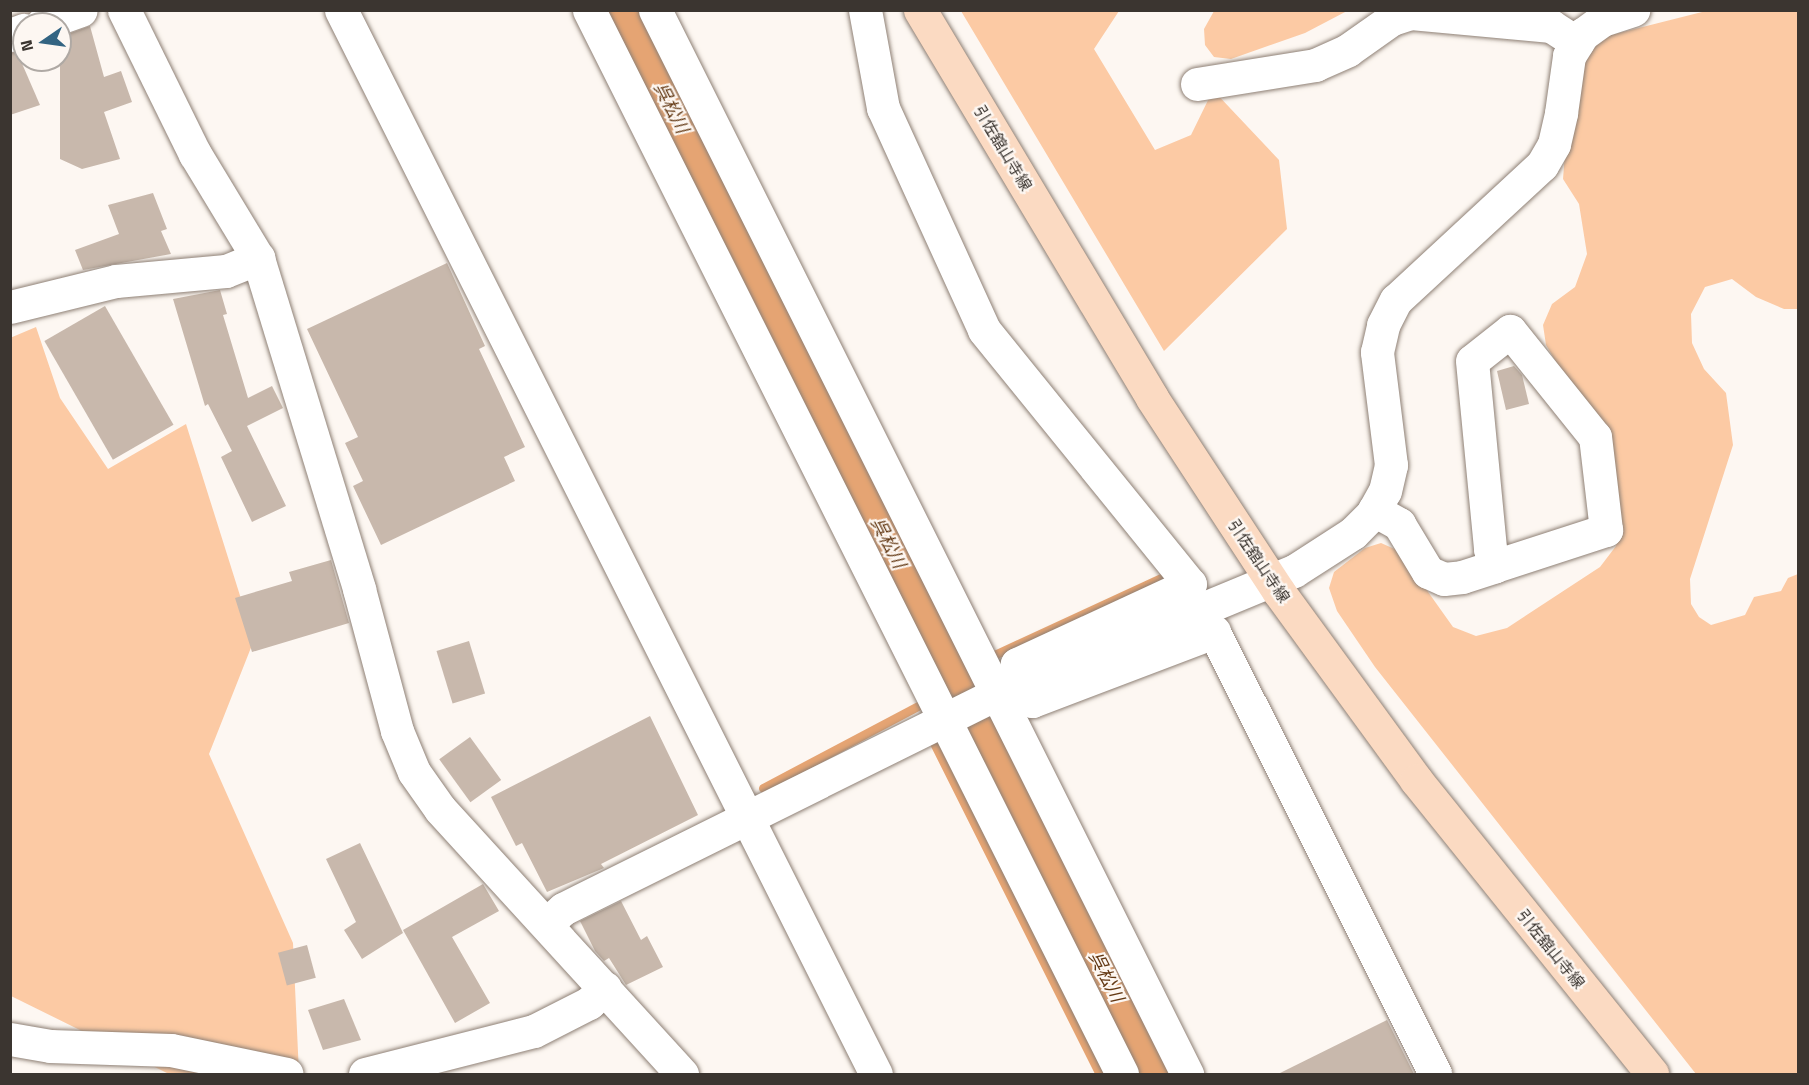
<!DOCTYPE html>
<meta charset="utf-8">
<style>
body{margin:0}
#map{position:relative;width:1809px;height:1085px;overflow:hidden;background:#fdf7f2;font-family:"Titillium Web","Noto Sans JP",sans-serif}
div>[style]{position:absolute}
[style*='--x']{left:calc(var(--x)*1px);top:calc(var(--y)*1px);width:calc(var(--w)*1px);rotate:calc(var(--a)*1deg)}
.green>*{inset:0;background:#fccaa4}
.stream>*{height:9px;margin:-4.5px;padding:0 4.5px;transform-origin:4.5px;border-radius:4.5px;background:#e5a473}
.river>*{height:54px;margin:-27px;padding:0 27px;transform-origin:27px;border-radius:27px;background:#e5a473}
.building>*{inset:0;background:#c8b8ac;transform-origin:0 0}
.roads{filter:drop-shadow(0 0 2px #8e8075) drop-shadow(0 0 2px #8e8075)}
.minor>*{height:33px;margin:-16.5px;padding:0 16.5px;transform-origin:16.5px;border-radius:16.5px;background:#fff}
.major>*{height:33px;margin:-16.5px;padding:0 16.5px;transform-origin:16.5px;border-radius:16.5px;background:#fbdac2}
span{translate:-50% -50%;white-space:nowrap;text-align:center;line-height:1.15;-webkit-text-stroke:4.5px #fdf7f2;paint-order:stroke}
.street-label{font-size:16px;color:#3b3530}
.water-label{font-size:18px;color:#633813;font-style:italic}
.frame{position:absolute;inset:0;border:12px solid #3b3530;pointer-events:none}
.north{position:absolute;left:12px;top:12px;width:60px;height:60px;box-sizing:border-box;background:#fdf7f2;border:2px solid #afa9a4;border-radius:50%;rotate:257deg;font-size:16px;font-weight:700;line-height:24px;text-align:center;color:#3b3530}
.north::after{content:'';display:block;margin:auto;width:21px;height:27px;background:#336482;clip-path:polygon(50% 0,100% 100%,50% 72%,0 100%)}
</style>
<div id="map">
<div class="green">
<i style="clip-path:polygon(961px 11px,1119px 11px,1094px 49px,1155px 150px,1191px 135px,1213px 90px,1279px 160px,1287px 229px,1164px 351px)"></i>
<i style="clip-path:polygon(1214px 11px,1214px 10px,1347px 11px,1305px 33px,1231px 59px,1214px 57px,1205px 45px,1204px 29px)"></i>
<i style="clip-path:polygon(1706px 11px,1798px 11px,1798px 309px,1784px 309px,1756px 297px,1732px 279px,1705px 287px,1691px 314px,1692px 343px,1704px 369px,1726px 393px,1733px 445px,1690px 579px,1691px 604px,1699px 617px,1711px 625px,1745px 615px,1754px 597px,1781px 591px,1788px 578px,1798px 574px,1798px 1074px,1696px 1074px,1375px 667px,1337px 611px,1329px 588px,1334px 572px,1365px 548px,1381px 543px,1399px 551px,1453px 627px,1476px 636px,1507px 628px,1600px 567px,1616px 546px,1621px 519px,1575px 394px,1546px 345px,1543px 325px,1552px 304px,1575px 287px,1587px 254px,1579px 204px,1563px 179px,1565px 153px,1582px 64px,1599px 38px)"></i>
<i style="clip-path:polygon(36px 327px,60px 398px,108px 469px,186px 424px,254px 640px,209px 754px,293px 943px,299px 1074px,169px 1074px,11px 996px,10px 338px)"></i>
</div>
<div class="stream">
<i style="--x:992;--y:656;--w:186;--a:-24.8"></i>
<i style="--x:954;--y:674;--w:20;--a:-27"></i>
<i style="--x:942;--y:694;--w:19;--a:-28"></i>
<i style="--x:933;--y:741;--w:373;--a:63.4"></i>
<i style="--x:763;--y:788;--w:175;--a:-27.9"></i>
</div>
<div class="river">
<i style="--x:622;--y:10;--w:1190;--a:63.43"></i>
</div>
<div class="building">
<i style="clip-path:polygon(90px 26px,104px 77px,121px 71px,132px 102px,104px 112px,120px 159px,82px 169px,60px 159px,60px 37px)"></i>
<i style="clip-path:polygon(17px 52px,40px 105px,10px 115px,10px 53px)"></i>
<i style="clip-path:polygon(153px 193px,167px 229px,161px 231px,171px 254px,83px 270px,75px 250px,119px 234px,108px 205px)"></i>
<i style="clip-path:polygon(447px 263px,485px 346px,479px 349px,525px 447px,504px 457px,515px 481px,381px 545px,353px 486px,363px 481px,345px 443px,358px 437px,307px 329px)"></i>
<i style="clip-path:polygon(220px 290px,227px 314px,223px 315px,248px 398px,272px 386px,283px 408px,247px 426px,286px 506px,252px 522px,221px 457px,232px 451px,208px 404px,205px 406px,173px 299px)"></i>
<i style="left:105px;top:306px;width:137px;height:70px;rotate:60deg"></i>
<i style="clip-path:polygon(1514px 366px,1522px 375px,1529px 404px,1506px 410px,1497px 371px)"></i>
<i style="clip-path:polygon(331px 560px,349px 623px,252px 652px,235px 598px,292px 581px,289px 572px)"></i>
<i style="left:469px;top:641px;width:55px;height:34px;rotate:73deg"></i>
<i style="clip-path:polygon(650px 716px,698px 815px,601px 864px,604px 868px,547px 892px,522px 843px,516px 846px,491px 797px)"></i>
<i style="left:470px;top:737px;width:53px;height:38px;rotate:54deg"></i>
<i style="clip-path:polygon(360px 843px,403px 933px,362px 959px,344px 930px,356px 922px,326px 859px)"></i>
<i style="clip-path:polygon(483px 884px,499px 911px,452px 937px,490px 1003px,455px 1023px,403px 930px)"></i>
<i style="clip-path:polygon(621px 901px,641px 940px,647px 936px,663px 967px,626px 985px,609px 958px,604px 961px,595px 951px,580px 921px)"></i>
<i style="left:307px;top:945px;width:34px;height:30px;rotate:75deg"></i>
<i style="clip-path:polygon(344px 999px,361px 1040px,323px 1050px,308px 1010px)"></i>
<i style="clip-path:polygon(1387px 1020px,1414px 1074px,1278px 1074px)"></i>
</div>
<div class="roads">
<div class="minor">
<i style="--x:124;--y:10;--w:161;--a:63.8"></i>
<i style="--x:195;--y:154;--w:122;--a:58.8"></i>
<i style="--x:258;--y:258;--w:346;--a:73"></i>
<i style="--x:359;--y:589;--w:147;--a:75"></i>
<i style="--x:397;--y:731;--w:44;--a:67.5"></i>
<i style="--x:414;--y:772;--w:45;--a:54.9"></i>
<i style="--x:440;--y:809;--w:359;--a:47.6"></i>
<i style="--x:341;--y:10;--w:1191;--a:63.31"></i>
<i style="--x:589;--y:10;--w:1190;--a:63.39"></i>
<i style="--x:655;--y:10;--w:1190;--a:63.43"></i>
<i style="--x:865;--y:10;--w:100;--a:79.6"></i>
<i style="--x:883;--y:108;--w:244;--a:65.5"></i>
<i style="--x:984;--y:330;--w:327;--a:51"></i>
<i style="--x:1190;--y:584;--w:191;--a:155.2"></i>
<i style="--x:1017;--y:664;--w:40;--a:68"></i>
<i style="--x:1032;--y:701;--w:195;--a:-20.8"></i>
<i style="--x:1214;--y:632;--w:494;--a:63.4"></i>
<i style="--x:42;--y:24;--w:41;--a:-19.7"></i>
<i style="--x:10;--y:35;--w:15;--a:-20"></i>
<i style="--x:1197;--y:84;--w:120;--a:-9.1"></i>
<i style="--x:1315;--y:65;--w:36;--a:-24"></i>
<i style="--x:1348;--y:50;--w:54;--a:-35.2"></i>
<i style="--x:1392;--y:19;--w:20;--a:-18"></i>
<i style="--x:1411;--y:13;--w:141;--a:5.3"></i>
<i style="--x:1551;--y:26;--w:31;--a:33"></i>
<i style="--x:10;--y:307;--w:109;--a:-13.8"></i>
<i style="--x:116;--y:281;--w:110;--a:-5.2"></i>
<i style="--x:226;--y:271;--w:35;--a:-22"></i>
<i style="--x:1374;--y:510;--w:29;--a:29"></i>
<i style="--x:1399;--y:524;--w:56;--a:58.9"></i>
<i style="--x:1428;--y:572;--w:17;--a:24"></i>
<i style="--x:1444;--y:579;--w:18;--a:-6"></i>
<i style="--x:1462;--y:577;--w:35;--a:-18"></i>
<i style="--x:1495;--y:566;--w:117;--a:-18"></i>
<i style="--x:1606;--y:530;--w:94;--a:-96.7"></i>
<i style="--x:1595;--y:437;--w:136;--a:-128.7"></i>
<i style="--x:1510;--y:331;--w:48;--a:141.7"></i>
<i style="--x:1472;--y:361;--w:189;--a:84.5"></i>
<i style="--x:1490;--y:549;--w:18;--a:74"></i>
<i style="--x:546;--y:924;--w:23;--a:-41"></i>
<i style="--x:563;--y:909;--w:484;--a:-26.4"></i>
<i style="--x:997;--y:694;--w:321;--a:-22.5"></i>
<i style="--x:1294;--y:571;--w:70;--a:-32.8"></i>
<i style="--x:1353;--y:533;--w:27;--a:-45"></i>
<i style="--x:1372;--y:514;--w:26;--a:-61"></i>
<i style="--x:1385;--y:491;--w:27;--a:-77"></i>
<i style="--x:1391;--y:465;--w:114;--a:-97.1"></i>
<i style="--x:1377;--y:352;--w:28;--a:-77"></i>
<i style="--x:1383;--y:325;--w:28;--a:-63"></i>
<i style="--x:1396;--y:300;--w:199;--a:-42.8"></i>
<i style="--x:1542;--y:165;--w:24;--a:-60"></i>
<i style="--x:1554;--y:144;--w:32;--a:-77"></i>
<i style="--x:1561;--y:113;--w:58;--a:-82"></i>
<i style="--x:1569;--y:56;--w:26;--a:-58"></i>
<i style="--x:1583;--y:34;--w:24;--a:-36"></i>
<i style="--x:1602;--y:20;--w:33;--a:-18"></i>
<i style="--x:10;--y:1039;--w:41;--a:9.9"></i>
<i style="--x:50;--y:1046;--w:121;--a:1.9"></i>
<i style="--x:171;--y:1050;--w:118;--a:11.7"></i>
<i style="--x:365;--y:1074;--w:174;--a:-14.3"></i>
<i style="--x:534;--y:1031;--w:62;--a:-27"></i>
<i style="--x:589;--y:1003;--w:22;--a:-43"></i>
</div>
<div class="major">
<i style="--x:920;--y:10;--w:452;--a:59.1"></i>
<i style="--x:1152;--y:398;--w:232;--a:56.8"></i>
<i style="--x:1279;--y:592;--w:233;--a:53.9"></i>
<i style="--x:1416;--y:780;--w:377;--a:51.2"></i>
</div>
</div>
<div class="street-label">
<span style="left:1003px;top:148px;rotate:59deg">引佐舘山寺線</span>
<span style="left:1259px;top:561px;rotate:56deg">引佐舘山寺線</span>
<span style="left:1551px;top:949px;rotate:51deg">引佐舘山寺線</span>
</div>
<div class="water-label">
<span style="left:671px;top:108px;rotate:63deg">呉松川</span>
<span style="left:888px;top:543px;rotate:63deg">呉松川</span>
<span style="left:1106px;top:977px;rotate:63deg">呉松川</span>
</div>
<div class="frame"></div>
<div class="north">N</div>
</div>
